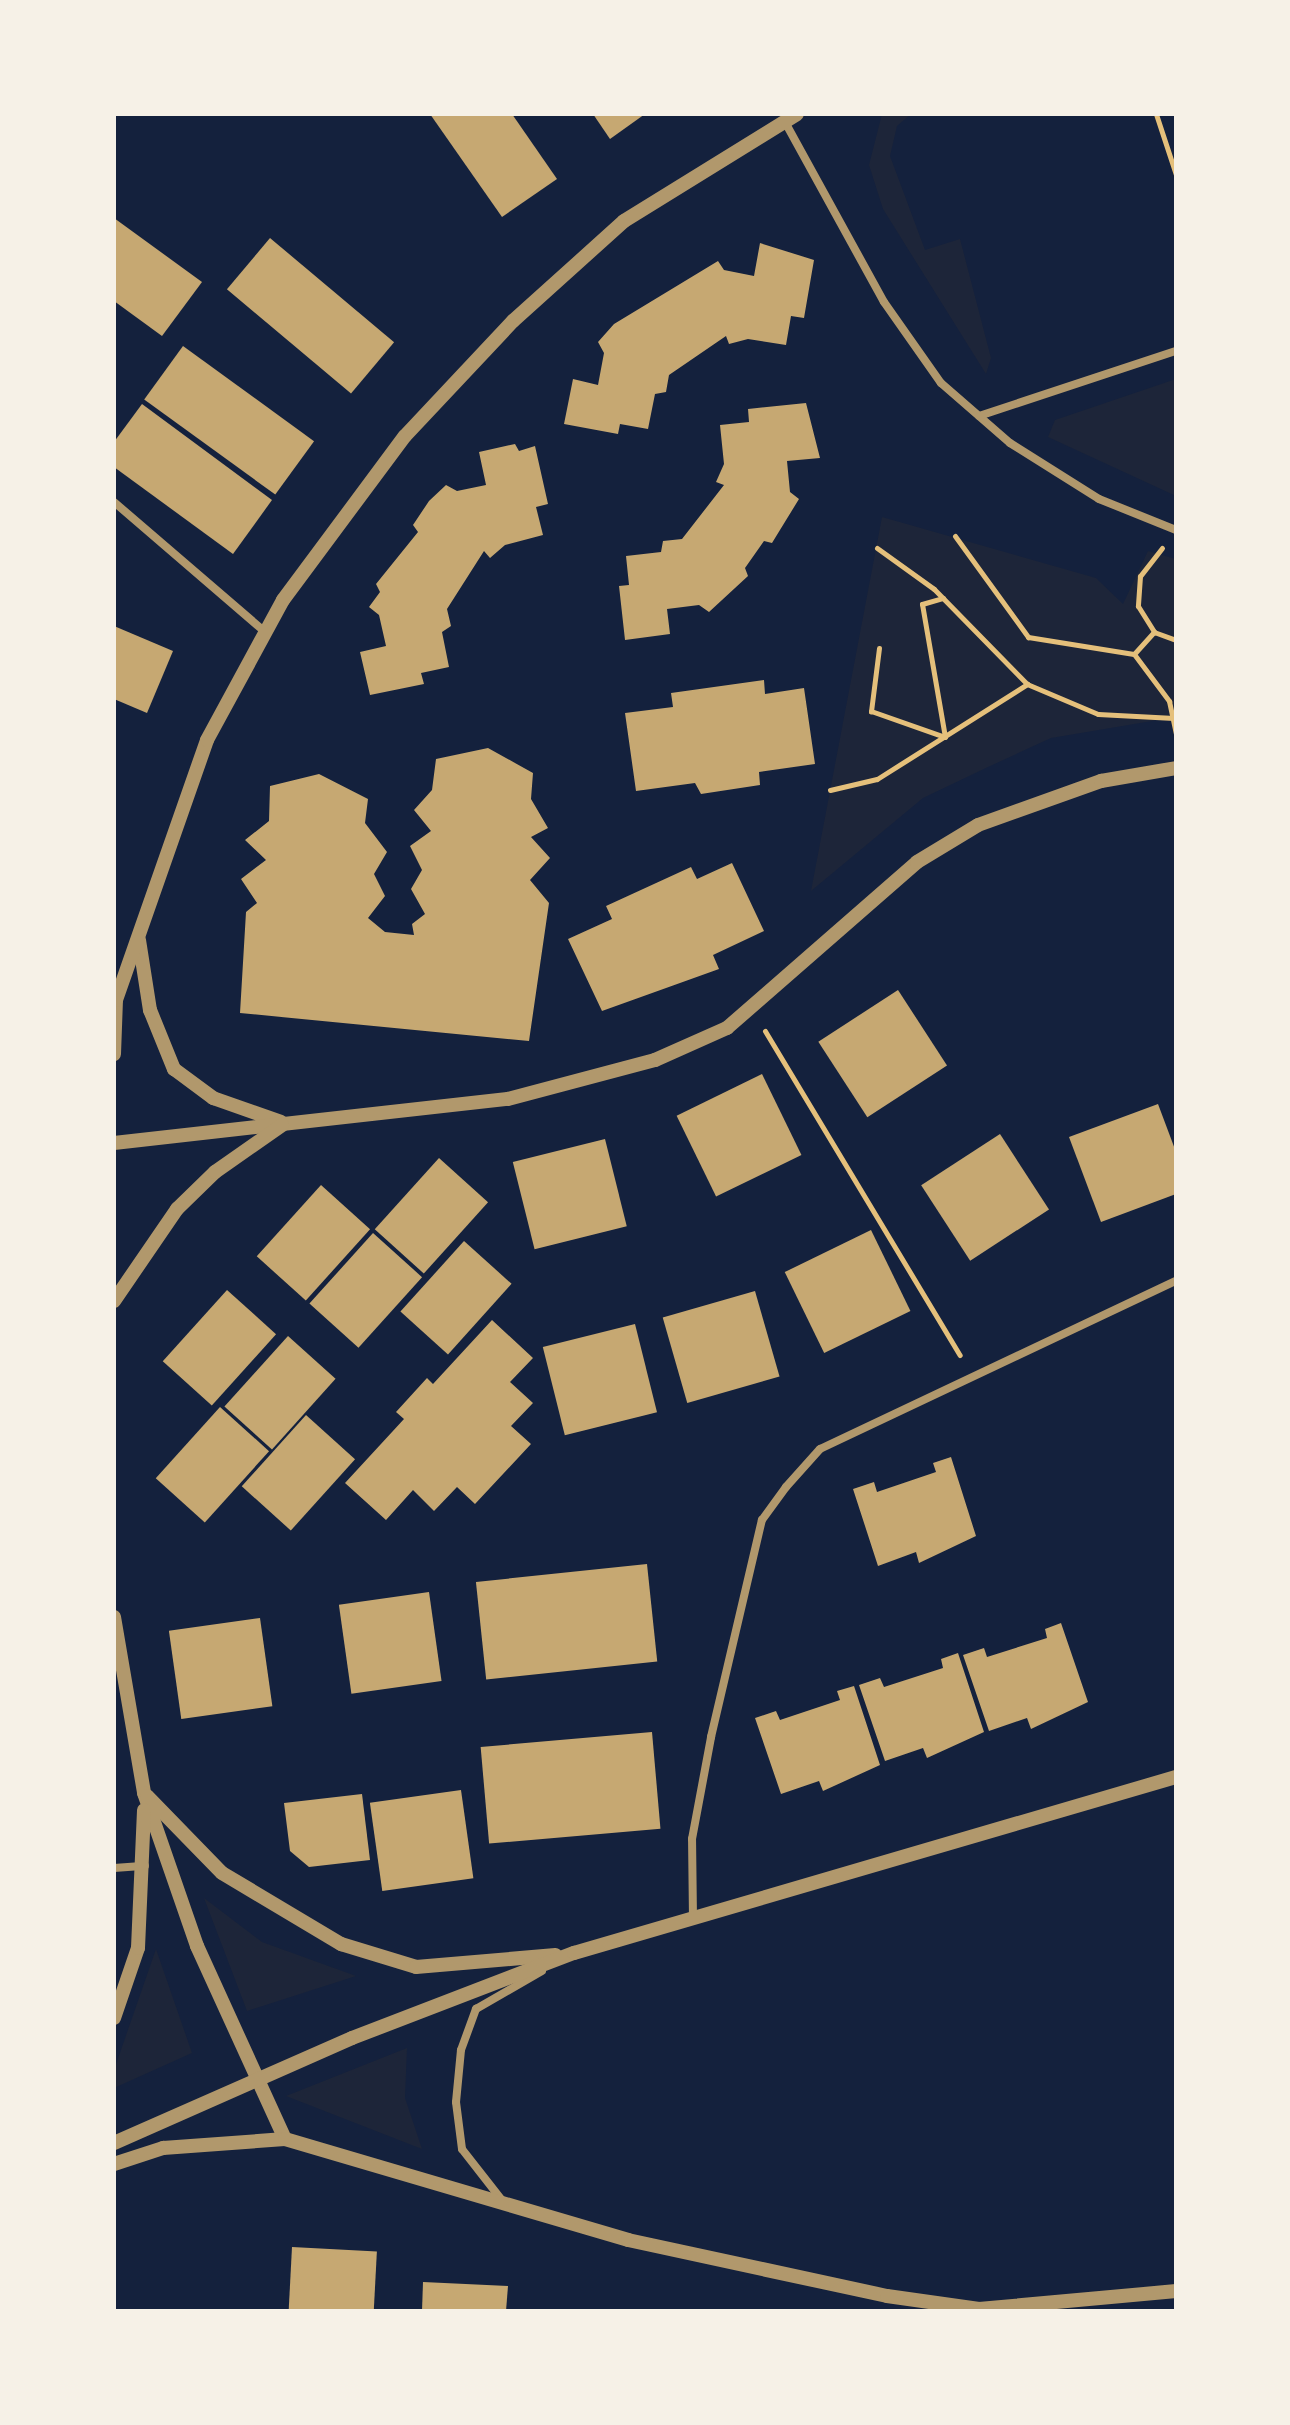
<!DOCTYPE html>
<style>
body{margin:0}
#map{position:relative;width:1290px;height:2425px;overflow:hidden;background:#14213d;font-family:"Roboto Condensed",sans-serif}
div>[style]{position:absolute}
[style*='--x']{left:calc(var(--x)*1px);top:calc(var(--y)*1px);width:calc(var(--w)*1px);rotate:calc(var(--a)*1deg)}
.green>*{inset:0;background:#1d2539}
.building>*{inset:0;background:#c6a872;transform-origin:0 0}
.path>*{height:5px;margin:-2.5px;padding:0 2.5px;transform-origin:2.5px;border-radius:2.5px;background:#e5c07b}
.minor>*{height:8px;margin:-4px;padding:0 4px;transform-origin:4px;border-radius:4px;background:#b1986c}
.tertiary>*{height:14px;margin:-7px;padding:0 7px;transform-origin:7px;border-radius:7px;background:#b1986c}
span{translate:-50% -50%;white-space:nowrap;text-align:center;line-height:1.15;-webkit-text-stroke:8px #f6f1e7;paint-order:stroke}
.frame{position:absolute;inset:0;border:116px solid #f6f1e7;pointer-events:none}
</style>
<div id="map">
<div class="green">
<i style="clip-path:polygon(882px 114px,911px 114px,897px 126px,890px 156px,925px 250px,960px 239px,991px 358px,986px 374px,883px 209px,869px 165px)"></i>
<i style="clip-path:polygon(1176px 379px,1176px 496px,1048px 437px,1055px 420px)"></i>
<i style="clip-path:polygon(882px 517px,1096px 578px,1123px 604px,1148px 551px,1176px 559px,1176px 717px,1051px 738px,988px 767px,923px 798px,811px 891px)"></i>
<i style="clip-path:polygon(204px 1898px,262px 1942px,356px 1976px,247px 2011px)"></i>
<i style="clip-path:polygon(156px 1949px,192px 2053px,114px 2088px,114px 2070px)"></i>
<i style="clip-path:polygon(407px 2048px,405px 2098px,422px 2149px,286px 2096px)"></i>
</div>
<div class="building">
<i style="clip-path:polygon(430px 114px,512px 114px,557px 179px,502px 217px)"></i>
<i style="clip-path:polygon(593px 114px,645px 114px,610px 139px)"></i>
<i style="clip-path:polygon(114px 218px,202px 282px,162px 336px,114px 301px)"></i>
<i style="left:270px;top:238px;width:162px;height:67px;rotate:40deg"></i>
<i style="clip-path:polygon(760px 243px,814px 260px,804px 318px,791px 316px,786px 345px,748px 339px,729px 344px,726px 336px,669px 375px,666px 392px,655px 394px,648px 429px,620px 424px,618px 434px,564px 424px,573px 379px,598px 385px,604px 353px,598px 342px,614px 324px,718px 261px,724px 270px,754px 276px)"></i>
<i style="left:183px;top:346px;width:162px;height:66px;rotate:36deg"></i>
<i style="clip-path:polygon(806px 403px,820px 458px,787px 461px,790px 492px,799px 499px,772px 543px,764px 541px,745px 568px,748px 576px,709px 612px,699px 605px,667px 609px,670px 634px,625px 640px,619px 586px,629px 585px,626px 556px,661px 552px,663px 541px,682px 539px,724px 485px,716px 482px,724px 464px,720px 425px,749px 422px,748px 409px)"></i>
<i style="clip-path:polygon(142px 404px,272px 500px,233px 554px,114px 467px,114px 442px)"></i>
<i style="clip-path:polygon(515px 444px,519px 451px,535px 446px,548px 504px,536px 507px,543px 535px,505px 545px,490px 558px,484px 551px,447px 609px,451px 626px,442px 632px,449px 667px,421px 673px,424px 684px,370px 695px,360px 652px,386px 646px,379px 615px,369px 607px,380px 592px,376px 584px,418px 532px,413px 525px,429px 501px,446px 485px,457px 491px,486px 485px,479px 452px)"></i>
<i style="clip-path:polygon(114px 626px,173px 651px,147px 713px,114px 699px)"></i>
<i style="clip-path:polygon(764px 680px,765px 694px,804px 688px,815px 764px,759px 772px,760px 785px,701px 794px,695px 783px,636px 791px,625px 713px,673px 707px,671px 693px)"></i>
<i style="clip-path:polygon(488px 748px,533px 773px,531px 799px,548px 828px,531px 837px,550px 858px,530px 880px,549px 903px,529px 1041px,240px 1013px,246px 912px,257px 903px,241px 879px,266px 860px,245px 840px,269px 821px,270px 786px,319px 774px,368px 799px,365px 823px,387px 852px,374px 874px,385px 896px,368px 918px,385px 932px,414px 935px,412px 924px,425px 914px,411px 889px,422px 870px,410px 846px,431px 831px,414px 810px,432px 790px,436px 759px)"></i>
<i style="clip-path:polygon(732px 863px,764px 931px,713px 955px,719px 969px,602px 1011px,568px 939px,612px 919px,606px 906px,691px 867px,697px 879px)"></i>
<i style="left:898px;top:990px;width:90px;height:95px;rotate:57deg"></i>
<i style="left:762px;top:1074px;width:90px;height:95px;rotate:64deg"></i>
<i style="clip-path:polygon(1158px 1104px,1176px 1152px,1176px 1194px,1101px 1222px,1069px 1137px)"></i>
<i style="left:1000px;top:1134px;width:90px;height:94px;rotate:57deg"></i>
<i style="left:605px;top:1139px;width:90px;height:95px;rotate:76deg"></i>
<i style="left:439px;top:1158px;width:66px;height:96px;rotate:42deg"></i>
<i style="left:321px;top:1185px;width:66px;height:96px;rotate:42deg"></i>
<i style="left:871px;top:1230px;width:90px;height:96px;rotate:64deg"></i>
<i style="left:373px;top:1233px;width:66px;height:95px;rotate:42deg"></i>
<i style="left:464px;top:1241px;width:64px;height:95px;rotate:42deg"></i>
<i style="left:227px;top:1290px;width:66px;height:96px;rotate:42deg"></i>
<i style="left:755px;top:1291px;width:89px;height:96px;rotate:74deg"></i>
<i style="clip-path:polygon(492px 1320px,533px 1358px,510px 1382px,533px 1403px,511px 1426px,531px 1444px,475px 1504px,457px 1487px,434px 1511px,413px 1490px,386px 1520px,345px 1483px,404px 1419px,396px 1412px,427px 1378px,433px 1384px)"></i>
<i style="left:635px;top:1324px;width:91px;height:95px;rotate:76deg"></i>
<i style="left:288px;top:1336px;width:64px;height:95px;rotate:42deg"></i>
<i style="left:220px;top:1407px;width:66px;height:96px;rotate:42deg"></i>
<i style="left:306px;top:1415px;width:66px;height:96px;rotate:42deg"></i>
<i style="clip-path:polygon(951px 1457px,976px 1536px,919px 1563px,916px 1552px,878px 1566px,853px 1489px,874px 1482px,877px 1492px,936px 1472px,933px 1463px)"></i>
<i style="left:647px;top:1564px;width:98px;height:172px;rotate:84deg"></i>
<i style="left:429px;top:1592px;width:90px;height:91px;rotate:82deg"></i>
<i style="left:260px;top:1618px;width:89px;height:92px;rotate:82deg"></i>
<i style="clip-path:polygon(1061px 1623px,1088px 1702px,1031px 1729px,1027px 1718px,989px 1731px,963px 1655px,984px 1648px,987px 1657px,1047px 1638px,1045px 1629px)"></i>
<i style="clip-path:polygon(958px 1653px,984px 1732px,927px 1758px,923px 1748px,885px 1761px,859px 1685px,880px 1678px,884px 1687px,943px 1668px,941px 1659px)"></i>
<i style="clip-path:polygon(854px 1686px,880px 1765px,823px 1791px,819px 1781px,781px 1794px,755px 1718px,776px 1711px,780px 1720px,840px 1700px,837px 1691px)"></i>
<i style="left:652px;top:1732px;width:97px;height:172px;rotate:85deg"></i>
<i style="left:461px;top:1790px;width:89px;height:92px;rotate:82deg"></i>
<i style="clip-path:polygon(362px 1794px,370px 1860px,309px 1867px,290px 1851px,284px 1803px)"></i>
<i style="left:292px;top:2247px;width:85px;height:64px;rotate:3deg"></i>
<i style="clip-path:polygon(423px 2282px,508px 2286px,506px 2311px,422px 2311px)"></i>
</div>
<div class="path">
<i style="--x:1156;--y:114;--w:64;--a:71.8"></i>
<i style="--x:955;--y:536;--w:125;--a:54.1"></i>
<i style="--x:1028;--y:637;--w:107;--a:9.1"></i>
<i style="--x:1134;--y:654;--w:59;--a:53.3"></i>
<i style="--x:1169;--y:701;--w:35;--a:78"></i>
<i style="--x:877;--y:548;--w:70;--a:35.7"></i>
<i style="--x:934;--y:589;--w:133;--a:45.6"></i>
<i style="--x:1027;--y:684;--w:77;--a:22.9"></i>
<i style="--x:1098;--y:714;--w:76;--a:3"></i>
<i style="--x:1162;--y:548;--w:36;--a:128"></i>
<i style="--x:1140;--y:576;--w:30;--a:94"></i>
<i style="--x:1138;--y:606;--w:31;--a:58"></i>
<i style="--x:1154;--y:632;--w:23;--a:20"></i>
<i style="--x:879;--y:648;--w:64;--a:97.2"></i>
<i style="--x:871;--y:711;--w:78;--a:19.4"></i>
<i style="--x:945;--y:737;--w:135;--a:-99.8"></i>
<i style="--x:922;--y:604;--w:22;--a:-16"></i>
<i style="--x:1134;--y:654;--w:30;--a:-48"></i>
<i style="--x:830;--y:790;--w:48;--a:-13.2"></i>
<i style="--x:877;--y:779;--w:178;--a:-32.3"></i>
<i style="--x:765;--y:1031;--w:378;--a:59"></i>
</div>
<div class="minor">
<i style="--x:785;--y:122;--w:205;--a:61.2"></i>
<i style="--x:884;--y:302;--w:99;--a:54.9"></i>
<i style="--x:941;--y:383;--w:91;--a:41"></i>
<i style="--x:1010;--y:443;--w:105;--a:32.2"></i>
<i style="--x:1099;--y:499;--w:83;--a:21.9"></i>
<i style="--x:979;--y:416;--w:207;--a:-18.3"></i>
<i style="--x:114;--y:502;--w:199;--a:40.7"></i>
<i style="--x:114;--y:1868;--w:31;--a:-4"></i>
<i style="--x:693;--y:1918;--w:79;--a:-90.7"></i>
<i style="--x:692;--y:1839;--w:104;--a:-79.4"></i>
<i style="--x:711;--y:1737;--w:223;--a:-76.8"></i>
<i style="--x:762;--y:1520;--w:41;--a:-54"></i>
<i style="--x:786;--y:1487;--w:51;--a:-48.2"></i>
<i style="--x:820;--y:1449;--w:394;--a:-25.3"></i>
<i style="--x:501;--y:2199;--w:63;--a:-128"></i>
<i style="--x:462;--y:2149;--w:47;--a:-97.3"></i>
<i style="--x:456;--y:2102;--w:52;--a:-84.5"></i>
<i style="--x:461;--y:2050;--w:44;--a:-69.9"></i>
<i style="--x:476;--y:2009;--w:76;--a:-29.9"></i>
</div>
<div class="tertiary">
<i style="--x:139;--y:940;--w:71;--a:81.1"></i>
<i style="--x:150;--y:1010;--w:64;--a:67.9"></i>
<i style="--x:174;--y:1069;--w:49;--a:36.6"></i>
<i style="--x:213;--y:1098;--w:72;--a:19.4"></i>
<i style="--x:114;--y:1054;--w:54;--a:-87.9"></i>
<i style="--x:116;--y:1000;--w:275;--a:-70.7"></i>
<i style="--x:207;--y:740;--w:159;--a:-61.5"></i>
<i style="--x:283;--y:600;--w:204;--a:-53.4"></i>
<i style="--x:405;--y:436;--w:158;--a:-46.8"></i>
<i style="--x:513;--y:321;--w:149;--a:-42"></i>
<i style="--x:624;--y:221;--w:203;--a:-31.7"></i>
<i style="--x:114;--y:1143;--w:396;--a:-6.4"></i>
<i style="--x:508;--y:1099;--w:152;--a:-14.9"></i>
<i style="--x:655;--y:1060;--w:79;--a:-24"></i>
<i style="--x:727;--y:1028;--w:252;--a:-41.1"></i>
<i style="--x:917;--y:862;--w:71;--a:-31.2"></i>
<i style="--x:978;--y:825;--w:131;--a:-19.7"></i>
<i style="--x:1101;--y:781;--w:76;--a:-9.8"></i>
<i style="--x:114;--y:1301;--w:112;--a:-55.6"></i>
<i style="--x:177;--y:1209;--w:53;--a:-44.2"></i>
<i style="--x:215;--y:1172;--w:82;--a:-35"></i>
<i style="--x:114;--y:1617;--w:179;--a:80.3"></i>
<i style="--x:144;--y:1793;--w:162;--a:70.9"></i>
<i style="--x:197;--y:1946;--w:212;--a:65.5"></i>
<i style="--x:147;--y:1796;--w:107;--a:45.8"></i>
<i style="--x:222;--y:1873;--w:139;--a:30.8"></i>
<i style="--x:341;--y:1944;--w:78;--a:17"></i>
<i style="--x:416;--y:1967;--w:140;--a:-4.9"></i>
<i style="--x:114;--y:2018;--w:74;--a:-71.1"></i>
<i style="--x:138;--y:1948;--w:138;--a:-87.5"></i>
<i style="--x:114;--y:2143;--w:260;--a:-23.8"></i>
<i style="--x:352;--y:2038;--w:238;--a:-21"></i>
<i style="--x:574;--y:1953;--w:627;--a:-16.3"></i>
<i style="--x:114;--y:2164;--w:52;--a:-18.1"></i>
<i style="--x:163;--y:2148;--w:122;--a:-4.2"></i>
<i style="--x:285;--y:2139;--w:358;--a:16.4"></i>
<i style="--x:628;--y:2240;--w:265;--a:12.2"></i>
<i style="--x:887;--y:2296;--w:93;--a:8"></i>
<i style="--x:979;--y:2309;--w:198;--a:-5.2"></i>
</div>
<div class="frame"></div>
</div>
